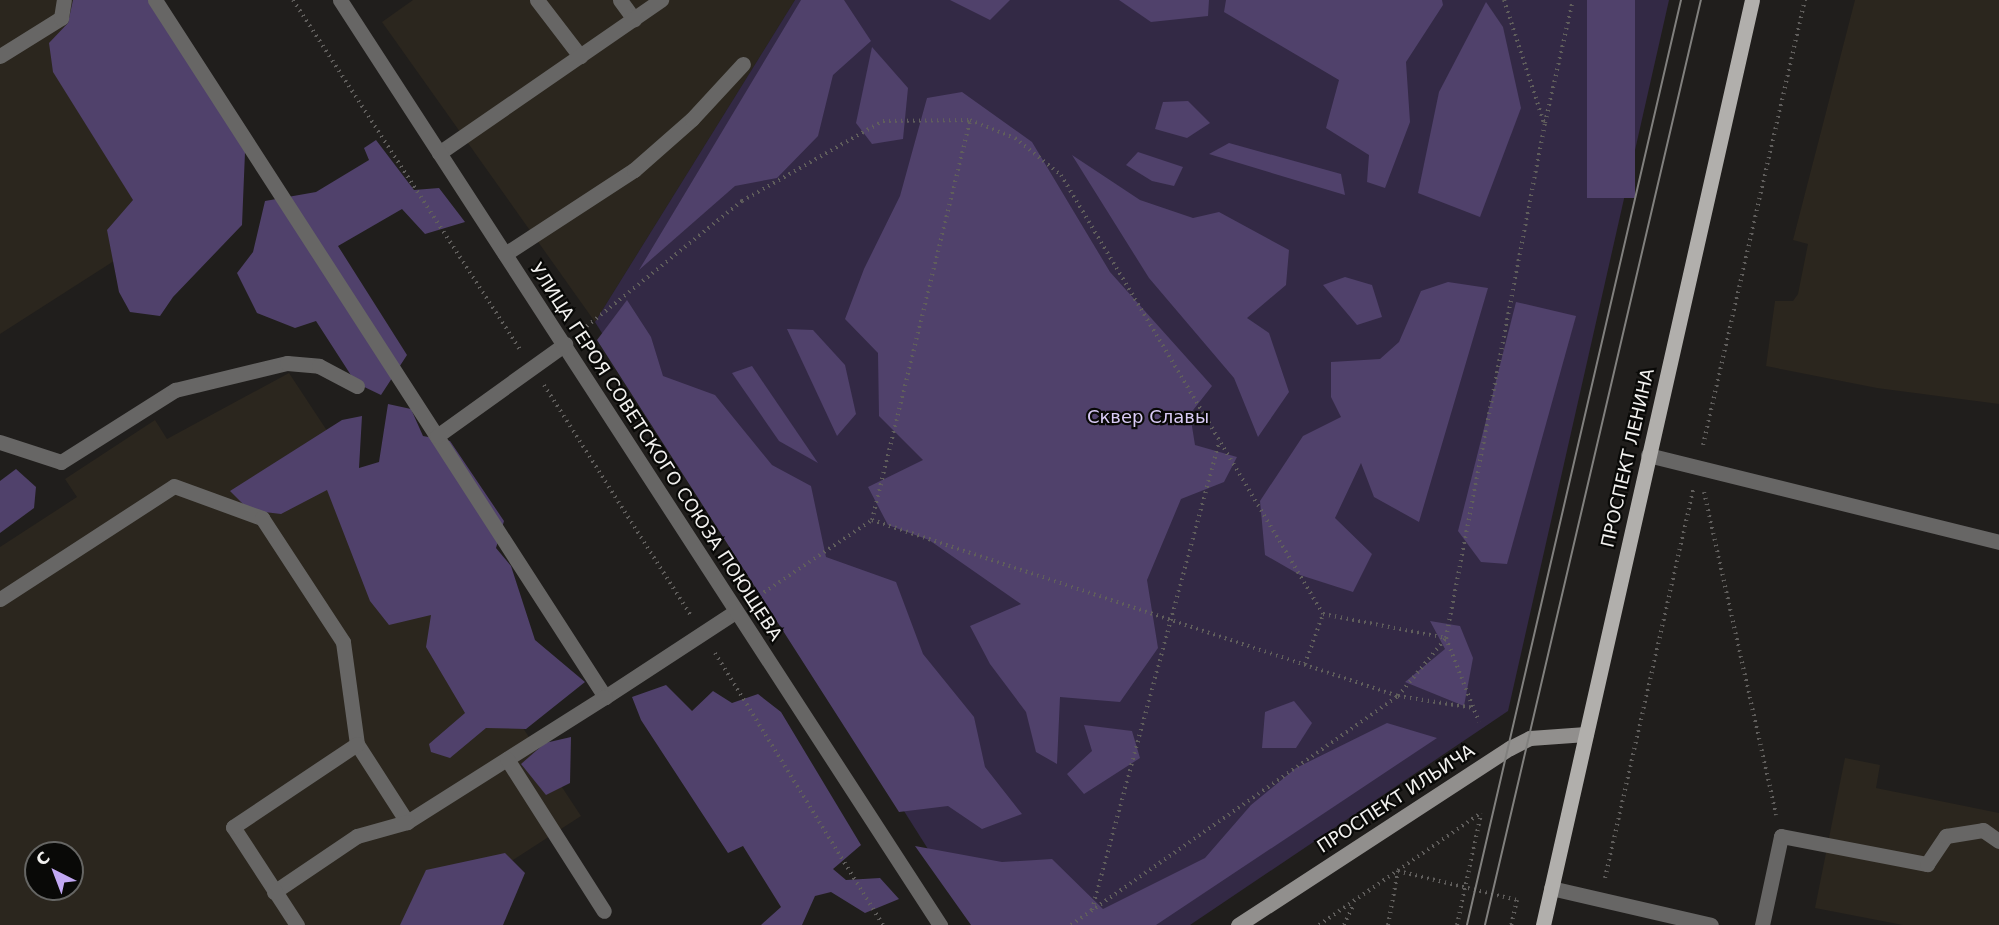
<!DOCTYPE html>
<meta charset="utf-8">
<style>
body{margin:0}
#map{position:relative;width:1999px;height:925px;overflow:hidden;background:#201e1c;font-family:"DejaVu Sans",sans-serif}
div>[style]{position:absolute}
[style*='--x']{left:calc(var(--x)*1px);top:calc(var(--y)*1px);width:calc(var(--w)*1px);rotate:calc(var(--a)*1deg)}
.built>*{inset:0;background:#2b261e}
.green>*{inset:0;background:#332945}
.forest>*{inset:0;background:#50416b;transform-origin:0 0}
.path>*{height:4px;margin-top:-2px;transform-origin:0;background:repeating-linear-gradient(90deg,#605e5c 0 1.5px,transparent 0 6px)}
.lane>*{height:15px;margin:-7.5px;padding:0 7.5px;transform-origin:7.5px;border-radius:7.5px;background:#676665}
.street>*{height:15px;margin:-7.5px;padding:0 7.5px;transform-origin:7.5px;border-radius:7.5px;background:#676665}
.secondary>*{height:15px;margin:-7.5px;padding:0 7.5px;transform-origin:7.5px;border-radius:7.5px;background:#918f8d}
.primary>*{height:15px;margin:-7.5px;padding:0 7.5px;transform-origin:7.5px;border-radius:7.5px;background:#b1afac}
.tram>*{height:1.5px;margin:-0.75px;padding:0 0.75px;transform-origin:0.75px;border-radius:0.75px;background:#81807e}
span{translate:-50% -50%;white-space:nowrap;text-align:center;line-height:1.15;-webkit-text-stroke:4.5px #090907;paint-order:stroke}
.park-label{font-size:18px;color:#d9cbf6}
.street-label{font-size:18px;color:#f2f1ef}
.north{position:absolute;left:24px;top:841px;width:60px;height:60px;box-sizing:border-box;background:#090907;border:2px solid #666664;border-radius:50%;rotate:318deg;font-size:16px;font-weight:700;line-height:24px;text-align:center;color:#f2f1ef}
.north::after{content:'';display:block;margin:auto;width:21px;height:27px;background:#c2a8f3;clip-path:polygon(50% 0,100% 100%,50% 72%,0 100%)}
</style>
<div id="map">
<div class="built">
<i style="clip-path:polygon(0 0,82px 0,181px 218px,0 334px)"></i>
<i style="clip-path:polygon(413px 0,795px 0,595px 322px,382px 22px)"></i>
<i style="clip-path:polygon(1855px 0,1999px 0,1999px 404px,1877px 388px,1766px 366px,1775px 301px,1793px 301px,1798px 294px,1808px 244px,1793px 240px)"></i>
<i style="clip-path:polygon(evenodd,289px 373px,581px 816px,413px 925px,0 925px,0 547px,77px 497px,65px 479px,155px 420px,167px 439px,289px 373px,36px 853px,72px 853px,72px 889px,36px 889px,36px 853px)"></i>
<i style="clip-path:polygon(1845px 758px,1880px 765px,1876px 788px,1999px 813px,1999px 925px,1903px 925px,1815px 908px)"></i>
</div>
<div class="green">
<i style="clip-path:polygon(795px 0,1669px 0,1508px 711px,1190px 925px,976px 925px,595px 322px)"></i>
</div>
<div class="forest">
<i style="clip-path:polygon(73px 0,162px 0,246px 128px,242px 225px,173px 297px,160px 316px,130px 312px,119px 292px,107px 230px,133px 200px,53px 72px,49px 43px,68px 23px)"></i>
<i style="clip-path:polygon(801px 0,844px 0,871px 41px,833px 75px,818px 136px,777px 178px,735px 186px,639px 270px)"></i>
<i style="clip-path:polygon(950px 0,1010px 0,990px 20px)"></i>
<i style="clip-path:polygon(1119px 0,1209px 0,1208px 16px,1151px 22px)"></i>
<i style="clip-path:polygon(1226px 0,1442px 0,1443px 5px,1406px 62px,1410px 122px,1385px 188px,1367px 182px,1369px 155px,1326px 128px,1339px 80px,1224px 12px)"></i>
<i style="left:1587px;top:0;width:48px;height:198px"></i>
<i style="clip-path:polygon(1486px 2px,1503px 27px,1521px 108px,1480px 217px,1418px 193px,1439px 92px)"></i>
<i style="clip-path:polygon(872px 47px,908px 88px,903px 139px,872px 144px,856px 123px)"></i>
<i style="clip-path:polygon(962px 92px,1032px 142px,1110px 272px,1212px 386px,1190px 414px,1195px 445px,1237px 457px,1224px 482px,1181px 499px,1147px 580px,1158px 648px,1120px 702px,1060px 697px,1057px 764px,1036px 752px,1026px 712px,990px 664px,970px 626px,1021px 604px,929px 540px,888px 525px,868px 487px,923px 460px,879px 416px,878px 353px,845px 319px,864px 269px,900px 196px,927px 98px)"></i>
<i style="clip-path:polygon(1188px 101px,1210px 123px,1187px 138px,1155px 129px,1163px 102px)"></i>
<i style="clip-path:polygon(376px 140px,414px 190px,439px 188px,465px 222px,425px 234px,402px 209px,338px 246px,407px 355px,381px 395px,356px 383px,316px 321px,295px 328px,257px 313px,237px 273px,253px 252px,265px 201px,316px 192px,369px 160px,364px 148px)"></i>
<i style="clip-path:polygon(1229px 143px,1341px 174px,1345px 195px,1209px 154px)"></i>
<i style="clip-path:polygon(1138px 152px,1183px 167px,1174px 186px,1152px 181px,1126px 165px)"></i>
<i style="clip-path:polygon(1072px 155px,1140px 200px,1193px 218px,1219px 212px,1289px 250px,1286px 285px,1247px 318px,1269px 333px,1289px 392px,1258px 437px,1234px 378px,1149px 278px)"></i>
<i style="clip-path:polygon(1345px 277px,1372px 285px,1382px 317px,1357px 325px,1323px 285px)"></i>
<i style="clip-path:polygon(1448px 282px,1488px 288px,1419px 522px,1374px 497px,1361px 463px,1335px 518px,1372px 554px,1353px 592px,1300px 575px,1265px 555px,1260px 501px,1303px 436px,1341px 417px,1331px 397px,1331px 362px,1380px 359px,1399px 342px,1421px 291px)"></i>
<i style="clip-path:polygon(627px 300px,651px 337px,663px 376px,715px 395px,772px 465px,811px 486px,826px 557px,896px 582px,923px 654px,974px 717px,985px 767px,1022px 814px,982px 829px,948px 806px,899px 812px,597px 340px)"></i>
<i style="clip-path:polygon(1516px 302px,1576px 316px,1507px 564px,1481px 562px,1458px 531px)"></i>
<i style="clip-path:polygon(787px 329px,813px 330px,845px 365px,856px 414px,837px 436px)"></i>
<i style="clip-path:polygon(752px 366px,818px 463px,779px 441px,732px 373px)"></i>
<i style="clip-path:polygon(388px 404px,411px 409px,423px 436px,450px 441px,504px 521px,496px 548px,511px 566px,535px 640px,585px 682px,526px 729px,486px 728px,450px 758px,431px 752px,429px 744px,465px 713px,426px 647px,431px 615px,389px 625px,370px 601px,327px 490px,281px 514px,249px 510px,230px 491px,342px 420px,362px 416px,359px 468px,379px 462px)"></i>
<i style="clip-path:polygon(16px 469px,36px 487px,34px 508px,0 533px,0 481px)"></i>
<i style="clip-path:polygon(1430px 621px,1460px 626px,1473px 658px,1464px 706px,1405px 682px,1445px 649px)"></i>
<i style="clip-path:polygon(666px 685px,692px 711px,713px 691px,732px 703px,758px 694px,781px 712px,861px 845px,833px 869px,846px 880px,880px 878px,899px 899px,865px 913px,831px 892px,815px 896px,802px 925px,761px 925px,781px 907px,743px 846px,728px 853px,641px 720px,632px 697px)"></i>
<i style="clip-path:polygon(1294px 701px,1312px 723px,1296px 748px,1262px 748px,1265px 712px)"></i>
<i style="clip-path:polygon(1387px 723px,1437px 738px,1156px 925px,971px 925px,915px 846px,1002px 862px,1052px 859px,1103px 909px,1205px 858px,1251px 805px,1296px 768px)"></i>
<i style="clip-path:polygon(1084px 725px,1132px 731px,1140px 758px,1084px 794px,1067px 774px,1092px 751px)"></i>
<i style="clip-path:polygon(571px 737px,570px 783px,546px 795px,521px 764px,545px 743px)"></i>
<i style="clip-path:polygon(505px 853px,525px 873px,503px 925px,400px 925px,426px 870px)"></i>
</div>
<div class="path">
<i style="--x:293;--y:0;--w:416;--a:57"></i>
<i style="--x:1504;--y:0;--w:129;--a:72"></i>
<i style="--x:582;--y:330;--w:206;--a:-38.9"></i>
<i style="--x:742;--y:201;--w:162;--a:-29.6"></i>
<i style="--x:883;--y:121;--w:87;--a:-0.7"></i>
<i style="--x:970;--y:120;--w:48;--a:21.8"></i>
<i style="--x:1015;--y:138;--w:59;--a:38.8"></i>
<i style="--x:1061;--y:175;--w:511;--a:59.17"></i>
<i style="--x:1323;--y:614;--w:125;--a:11"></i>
<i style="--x:544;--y:385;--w:272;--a:57.5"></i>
<i style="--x:1703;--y:445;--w:457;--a:-77.1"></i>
<i style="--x:1704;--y:492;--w:331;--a:77.4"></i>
<i style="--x:872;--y:520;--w:555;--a:18.5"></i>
<i style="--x:1398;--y:696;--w:77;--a:9"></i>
<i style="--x:754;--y:599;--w:142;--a:-33.8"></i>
<i style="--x:872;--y:520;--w:412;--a:-76.2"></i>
<i style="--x:1446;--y:638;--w:90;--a:68.6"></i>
<i style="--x:715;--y:653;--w:320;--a:58.3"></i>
<i style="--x:1305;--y:664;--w:53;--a:-70.2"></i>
<i style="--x:1605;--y:878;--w:398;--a:-77.2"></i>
<i style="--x:1092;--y:910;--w:486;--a:-74.8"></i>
<i style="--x:1071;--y:925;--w:399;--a:-35"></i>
<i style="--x:1398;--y:696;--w:75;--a:-50.4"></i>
<i style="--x:1446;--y:638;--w:524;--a:-79.12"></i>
<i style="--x:1545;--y:123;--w:126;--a:-77.2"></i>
<i style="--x:1319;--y:925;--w:197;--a:-34.7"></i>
<i style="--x:1344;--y:925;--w:23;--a:-65"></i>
<i style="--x:1388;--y:925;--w:55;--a:-79.5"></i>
<i style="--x:1398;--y:871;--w:122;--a:13.7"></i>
<i style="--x:1517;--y:900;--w:26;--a:103"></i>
<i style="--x:1457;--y:925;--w:114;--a:-77.8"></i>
</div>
<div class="lane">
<i style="--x:155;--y:0;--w:830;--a:57.15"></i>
<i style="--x:605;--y:697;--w:155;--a:-33.2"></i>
<i style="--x:537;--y:0;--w:71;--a:52.5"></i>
<i style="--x:620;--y:0;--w:24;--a:54"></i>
<i style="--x:0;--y:56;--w:72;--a:-31.9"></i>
<i style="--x:61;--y:18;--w:18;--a:-81"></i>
<i style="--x:439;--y:153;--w:270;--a:-34.6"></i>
<i style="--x:505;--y:254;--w:154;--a:-33.1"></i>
<i style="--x:634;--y:170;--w:77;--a:-41.3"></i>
<i style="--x:692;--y:119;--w:75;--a:-47.2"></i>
<i style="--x:437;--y:436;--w:158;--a:-35.7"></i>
<i style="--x:0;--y:442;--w:64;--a:18.2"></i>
<i style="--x:61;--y:462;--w:135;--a:-32.3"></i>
<i style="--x:175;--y:390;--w:115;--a:-13.6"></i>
<i style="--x:287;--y:363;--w:32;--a:5"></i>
<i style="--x:319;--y:366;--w:43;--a:27.8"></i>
<i style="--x:1648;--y:455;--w:362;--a:13.9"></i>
<i style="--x:0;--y:599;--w:207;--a:-33"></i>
<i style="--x:174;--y:486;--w:94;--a:20"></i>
<i style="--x:262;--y:518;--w:148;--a:56.8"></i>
<i style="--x:343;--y:642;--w:103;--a:82.2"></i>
<i style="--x:357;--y:744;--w:93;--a:57.3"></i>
<i style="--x:407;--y:822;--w:234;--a:-32.3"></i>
<i style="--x:507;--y:759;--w:180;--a:57.5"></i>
<i style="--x:1551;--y:888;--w:164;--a:13"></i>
<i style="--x:274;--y:892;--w:100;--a:-34"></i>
<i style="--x:357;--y:836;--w:52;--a:-15.6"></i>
<i style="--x:297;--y:925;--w:117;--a:-123.1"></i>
<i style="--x:233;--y:827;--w:149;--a:-33.8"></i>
<i style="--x:1762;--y:925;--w:91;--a:-77.9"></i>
<i style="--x:1781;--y:836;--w:149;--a:10.9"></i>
<i style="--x:1927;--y:864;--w:34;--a:-56"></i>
<i style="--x:1946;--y:836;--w:37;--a:-9"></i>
<i style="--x:1983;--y:830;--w:19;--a:35"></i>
</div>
<div class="street">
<i style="--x:340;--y:0;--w:1103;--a:57.03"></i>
</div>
<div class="secondary">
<i style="--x:1238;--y:925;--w:325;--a:-33.1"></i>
<i style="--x:1510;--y:748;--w:22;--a:-27"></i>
<i style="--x:1530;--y:738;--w:56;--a:-4.1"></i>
</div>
<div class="primary">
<i style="--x:1543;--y:925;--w:948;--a:-77.27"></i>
</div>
<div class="tram">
<i style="--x:1467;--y:925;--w:949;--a:-76.97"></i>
<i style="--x:1485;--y:925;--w:950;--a:-76.86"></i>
</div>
<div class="park-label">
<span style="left:1148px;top:417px">Сквер Славы</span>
</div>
<div class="street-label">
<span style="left:656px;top:452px;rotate:57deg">УЛИЦА ГЕРОЯ СОВЕТСКОГО СОЮЗА ПОЮЩЕВА</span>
<span style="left:1628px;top:458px;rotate:-77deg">ПРОСПЕКТ ЛЕНИНА</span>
<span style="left:1396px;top:799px;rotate:-33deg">ПРОСПЕКТ ИЛЬИЧА</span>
</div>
<div class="north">С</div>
</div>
